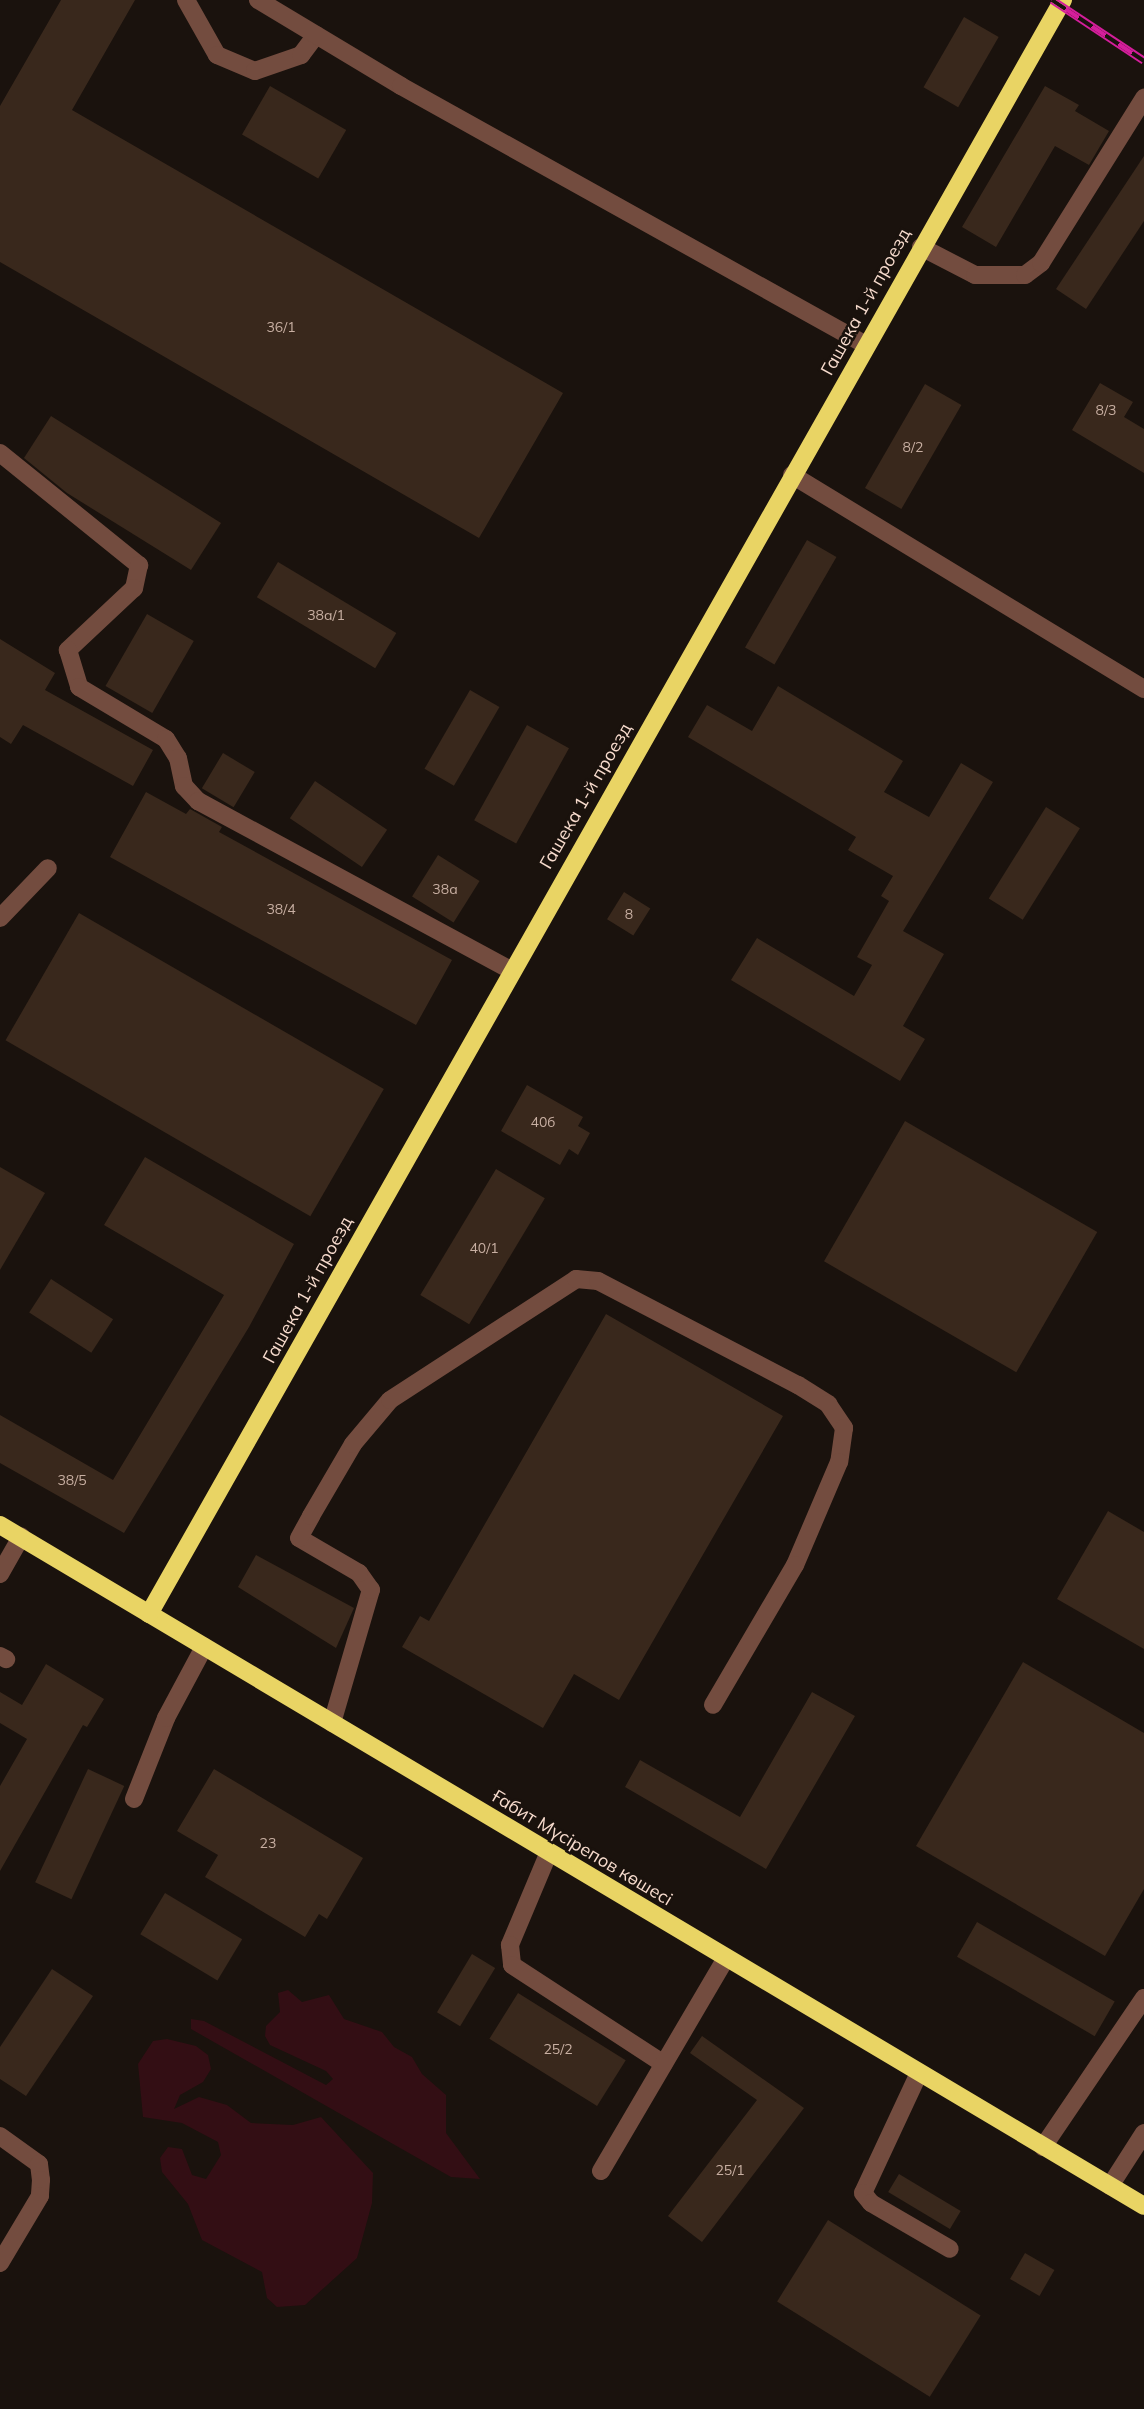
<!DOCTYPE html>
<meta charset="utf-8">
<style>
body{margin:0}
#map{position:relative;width:1144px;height:2409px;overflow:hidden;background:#1a120d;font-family:Mulish,sans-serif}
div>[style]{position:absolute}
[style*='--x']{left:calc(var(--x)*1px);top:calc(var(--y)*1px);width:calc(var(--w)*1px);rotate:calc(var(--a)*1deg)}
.water>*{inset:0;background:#330e14}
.building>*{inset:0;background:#39281c;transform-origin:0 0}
.minor>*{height:18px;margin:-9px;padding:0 9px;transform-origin:9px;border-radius:9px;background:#734c3f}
.major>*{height:18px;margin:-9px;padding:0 9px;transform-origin:9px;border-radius:9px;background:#e9d464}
.rail>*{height:8px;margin-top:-4px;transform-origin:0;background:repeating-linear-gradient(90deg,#1a120d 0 16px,#d41e9b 0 32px);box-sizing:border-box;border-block:2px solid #d41e9b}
span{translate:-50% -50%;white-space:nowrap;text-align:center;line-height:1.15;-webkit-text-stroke:5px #1a120d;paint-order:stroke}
.number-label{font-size:14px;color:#c8afa2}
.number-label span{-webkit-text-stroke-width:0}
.street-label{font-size:18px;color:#f8dcce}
</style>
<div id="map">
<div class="water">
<i style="clip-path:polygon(288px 1990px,302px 2002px,329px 1995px,344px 2019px,382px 2032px,394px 2047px,412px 2057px,422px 2074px,446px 2095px,446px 2133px,480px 2179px,451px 2177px,191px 2029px,191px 2019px,204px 2021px,326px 2085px,333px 2079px,326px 2071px,270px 2045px,265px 2036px,266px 2026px,280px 2012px,278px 1993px)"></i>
<i style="clip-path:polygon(167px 2039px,196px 2046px,208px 2055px,211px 2069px,203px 2082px,180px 2095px,174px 2109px,199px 2097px,227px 2105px,251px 2123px,293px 2125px,321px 2117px,373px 2173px,372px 2203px,357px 2258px,305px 2305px,277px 2307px,267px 2298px,262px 2272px,202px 2240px,188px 2204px,162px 2172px,160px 2158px,168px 2147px,182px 2149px,192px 2175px,206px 2179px,221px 2155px,218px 2142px,182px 2123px,143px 2117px,138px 2064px,153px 2041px)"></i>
</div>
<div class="building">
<i style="clip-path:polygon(61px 0,135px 0,72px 110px,563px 393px,479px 538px,0 262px,0 106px)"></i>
<i style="left:964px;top:17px;width:40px;height:81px;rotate:30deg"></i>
<i style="left:270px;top:86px;width:88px;height:56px;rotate:30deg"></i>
<i style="clip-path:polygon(1045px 86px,1079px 105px,1075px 111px,1109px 131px,1089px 165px,1055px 146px,996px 247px,962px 227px)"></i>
<i style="clip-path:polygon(1144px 156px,1144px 221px,1086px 309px,1056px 289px)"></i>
<i style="clip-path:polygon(1100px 383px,1133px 402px,1124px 417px,1144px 429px,1144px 473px,1072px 430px)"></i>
<i style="left:925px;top:384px;width:42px;height:120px;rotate:30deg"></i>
<i style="clip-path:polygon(51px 416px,221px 523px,191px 570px,67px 493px,24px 458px)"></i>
<i style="left:807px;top:540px;width:34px;height:124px;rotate:30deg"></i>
<i style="left:278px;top:562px;width:138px;height:41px;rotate:31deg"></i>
<i style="left:147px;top:614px;width:54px;height:83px;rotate:30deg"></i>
<i style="clip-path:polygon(0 639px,55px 673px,45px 690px,153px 750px,133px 786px,23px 725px,11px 744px,0 737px)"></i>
<i style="clip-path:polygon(778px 686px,903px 761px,884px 792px,929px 817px,961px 763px,993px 782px,903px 931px,944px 954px,903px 1026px,925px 1039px,900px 1081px,731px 980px,757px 938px,854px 996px,872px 965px,857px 957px,889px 901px,881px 896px,893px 876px,848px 850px,856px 837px,688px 737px,707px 705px,752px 731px)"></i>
<i style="left:470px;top:690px;width:34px;height:91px;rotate:30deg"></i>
<i style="left:527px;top:725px;width:48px;height:109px;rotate:29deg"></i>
<i style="left:223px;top:753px;width:37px;height:41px;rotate:31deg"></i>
<i style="left:315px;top:781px;width:87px;height:45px;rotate:34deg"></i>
<i style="clip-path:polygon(146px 792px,186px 814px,190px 809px,222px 827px,219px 832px,452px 960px,416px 1025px,110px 857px)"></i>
<i style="left:1046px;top:807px;width:40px;height:108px;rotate:32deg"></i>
<i style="left:438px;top:855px;width:49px;height:49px;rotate:32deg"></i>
<i style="left:624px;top:892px;width:31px;height:32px;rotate:32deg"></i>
<i style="left:79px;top:913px;width:352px;height:147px;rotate:30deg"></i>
<i style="clip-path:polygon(527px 1085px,583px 1117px,578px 1126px,590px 1133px,578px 1155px,569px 1149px,560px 1165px,501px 1131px)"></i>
<i style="left:905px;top:1121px;width:222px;height:162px;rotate:30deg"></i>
<i style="clip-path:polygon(145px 1157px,294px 1244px,249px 1327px,124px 1533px,0 1463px,0 1415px,113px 1480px,224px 1295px,104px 1225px)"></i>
<i style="clip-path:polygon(0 1167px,45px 1193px,0 1270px)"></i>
<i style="left:496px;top:1169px;width:57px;height:147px;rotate:31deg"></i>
<i style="left:51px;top:1279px;width:74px;height:40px;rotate:33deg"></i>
<i style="clip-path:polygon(606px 1314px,783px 1416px,619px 1700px,574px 1674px,543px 1728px,402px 1647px,420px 1616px,429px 1621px)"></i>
<i style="clip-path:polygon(1108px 1511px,1144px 1532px,1144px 1649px,1057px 1599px)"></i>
<i style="clip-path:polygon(256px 1555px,354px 1608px,336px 1648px,238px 1587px)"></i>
<i style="clip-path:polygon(1023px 1662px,1144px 1733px,1144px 1889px,1105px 1956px,916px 1846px)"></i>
<i style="clip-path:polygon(46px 1664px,104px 1699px,87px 1727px,83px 1725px,0 1871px,0 1786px,27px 1739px,0 1723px,0 1692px,22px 1705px)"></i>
<i style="clip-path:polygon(812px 1692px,855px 1716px,766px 1869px,625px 1787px,640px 1760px,740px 1817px)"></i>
<i style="left:88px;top:1769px;width:40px;height:125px;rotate:25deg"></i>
<i style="clip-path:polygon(214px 1769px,363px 1858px,327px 1919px,319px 1914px,305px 1937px,205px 1877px,218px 1855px,177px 1831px)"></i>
<i style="left:165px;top:1893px;width:90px;height:48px;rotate:31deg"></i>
<i style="left:977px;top:1922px;width:159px;height:40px;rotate:30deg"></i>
<i style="left:472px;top:1954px;width:27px;height:68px;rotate:31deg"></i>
<i style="clip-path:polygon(52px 1969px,93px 1996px,26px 2096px,0 2079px,0 2047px)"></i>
<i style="left:518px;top:1993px;width:127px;height:54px;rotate:32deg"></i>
<i style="clip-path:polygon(702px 2036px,804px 2108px,702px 2242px,668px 2216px,757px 2100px,690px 2053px)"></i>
<i style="left:899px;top:2174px;width:72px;height:21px;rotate:31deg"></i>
<i style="left:828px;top:2220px;width:180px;height:96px;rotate:32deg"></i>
<i style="left:1025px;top:2253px;width:34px;height:30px;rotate:30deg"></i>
</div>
<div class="minor">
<i style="--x:186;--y:0;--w:63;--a:60.6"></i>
<i style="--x:217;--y:55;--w:41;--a:22.8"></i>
<i style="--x:255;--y:71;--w:49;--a:-19.2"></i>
<i style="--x:301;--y:55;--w:25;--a:-53"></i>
<i style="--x:258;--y:0;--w:167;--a:31"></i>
<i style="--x:401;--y:86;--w:532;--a:29.12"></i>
<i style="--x:921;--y:247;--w:61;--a:27.4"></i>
<i style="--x:975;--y:275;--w:50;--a:0"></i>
<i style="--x:1025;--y:275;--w:20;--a:-37"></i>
<i style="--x:1041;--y:263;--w:195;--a:-58"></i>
<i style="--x:0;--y:453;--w:179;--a:38.9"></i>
<i style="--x:139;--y:565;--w:24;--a:102"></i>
<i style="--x:134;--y:588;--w:91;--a:136.8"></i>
<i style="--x:68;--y:650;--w:39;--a:73"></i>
<i style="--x:79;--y:687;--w:101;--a:30.9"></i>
<i style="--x:166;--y:739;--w:22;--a:58"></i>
<i style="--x:178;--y:758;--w:29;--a:78"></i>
<i style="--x:184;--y:786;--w:21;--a:47"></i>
<i style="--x:198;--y:801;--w:356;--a:28.4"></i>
<i style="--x:792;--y:475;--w:412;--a:31.3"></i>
<i style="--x:0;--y:918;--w:69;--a:-46.2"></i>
<i style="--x:0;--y:1574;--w:43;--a:-60.4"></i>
<i style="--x:0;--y:1656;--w:7;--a:27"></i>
<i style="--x:332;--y:1723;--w:139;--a:-73.7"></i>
<i style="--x:371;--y:1590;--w:21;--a:-125"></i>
<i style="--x:359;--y:1573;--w:69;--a:-149.7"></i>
<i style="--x:299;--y:1538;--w:25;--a:-61"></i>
<i style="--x:311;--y:1516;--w:83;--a:-59.7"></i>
<i style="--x:353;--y:1444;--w:57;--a:-49.9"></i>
<i style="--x:390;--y:1400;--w:222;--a:-33"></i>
<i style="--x:576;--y:1279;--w:22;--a:5"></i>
<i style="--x:598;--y:1281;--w:225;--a:27.5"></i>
<i style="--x:798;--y:1385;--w:36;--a:32"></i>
<i style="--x:828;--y:1404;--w:29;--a:56"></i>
<i style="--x:844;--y:1428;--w:34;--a:98"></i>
<i style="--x:839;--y:1462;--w:112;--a:113.1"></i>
<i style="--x:795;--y:1565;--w:162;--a:120.4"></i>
<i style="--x:134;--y:1799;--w:87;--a:-68.4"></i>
<i style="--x:166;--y:1718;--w:81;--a:-61.8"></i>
<i style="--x:549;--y:1852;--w:101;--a:112.8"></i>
<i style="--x:510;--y:1945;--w:20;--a:84"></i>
<i style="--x:512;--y:1965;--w:181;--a:33.1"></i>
<i style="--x:919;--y:2073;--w:132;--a:115"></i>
<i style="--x:863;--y:2193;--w:13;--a:51"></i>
<i style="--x:871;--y:2203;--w:91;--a:30.2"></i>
<i style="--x:0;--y:2136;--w:48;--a:35.7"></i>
<i style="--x:39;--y:2164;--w:16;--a:83"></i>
<i style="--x:41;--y:2180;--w:16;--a:94"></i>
<i style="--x:40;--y:2196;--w:78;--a:120.8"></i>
<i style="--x:1043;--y:2147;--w:180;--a:-55.9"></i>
<i style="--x:601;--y:2171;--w:247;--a:-59.6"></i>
<i style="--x:1110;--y:2186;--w:63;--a:-57.3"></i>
</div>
<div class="major">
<i style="--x:0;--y:1525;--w:1331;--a:30.76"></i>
<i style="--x:149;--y:1614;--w:1855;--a:-60.48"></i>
</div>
<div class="rail">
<i style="--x:1052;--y:0;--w:110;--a:33.5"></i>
</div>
<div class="number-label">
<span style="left:281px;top:327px">36/1</span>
<span style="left:1106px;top:410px">8/3</span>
<span style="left:913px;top:447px">8/2</span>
<span style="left:326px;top:615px">38а/1</span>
<span style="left:445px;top:889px">38а</span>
<span style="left:281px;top:909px">38/4</span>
<span style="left:629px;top:914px">8</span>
<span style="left:543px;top:1122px">40б</span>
<span style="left:484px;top:1248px">40/1</span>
<span style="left:72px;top:1480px">38/5</span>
<span style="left:268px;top:1843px">23</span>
<span style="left:558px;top:2049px">25/2</span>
<span style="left:730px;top:2170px">25/1</span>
</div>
<div class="street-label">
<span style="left:866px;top:302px;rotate:-61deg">Гашека 1-й проезд</span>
<span style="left:586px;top:796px;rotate:-60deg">Гашека 1-й проезд</span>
<span style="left:308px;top:1290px;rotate:-61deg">Гашека 1-й проезд</span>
<span style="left:582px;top:1848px;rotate:31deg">Ғабит Мүсірепов көшесі</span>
</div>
</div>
